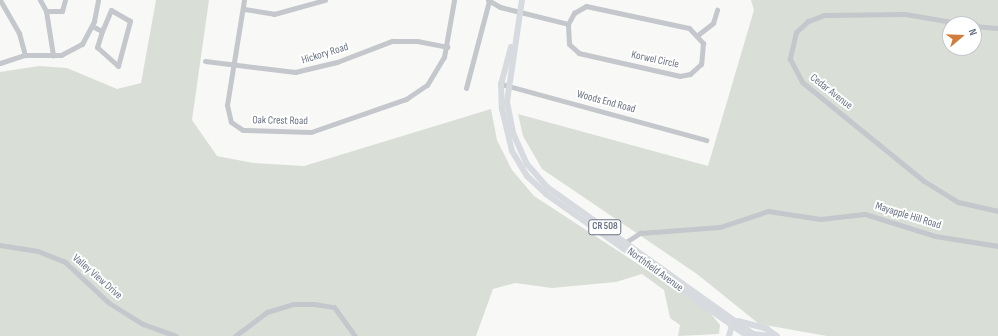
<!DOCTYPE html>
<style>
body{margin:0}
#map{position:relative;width:998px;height:336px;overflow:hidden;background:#f8f8f6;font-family:"Sofia Sans Condensed",sans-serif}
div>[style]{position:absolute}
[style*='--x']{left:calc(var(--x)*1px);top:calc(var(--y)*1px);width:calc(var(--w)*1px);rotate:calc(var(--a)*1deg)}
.green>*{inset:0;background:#d9dfd7}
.minor>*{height:5px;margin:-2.5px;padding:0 2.5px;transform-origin:2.5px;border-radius:2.5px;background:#c4c7cb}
.major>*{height:6px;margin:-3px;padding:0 3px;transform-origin:3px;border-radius:3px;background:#d7dade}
span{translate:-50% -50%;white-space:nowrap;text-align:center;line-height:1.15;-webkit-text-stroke:4px #fff;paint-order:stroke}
.shield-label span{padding:1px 3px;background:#fff;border:1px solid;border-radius:3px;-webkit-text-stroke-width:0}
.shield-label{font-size:10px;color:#6a7384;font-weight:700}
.street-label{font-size:11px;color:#6a7384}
.north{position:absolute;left:942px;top:16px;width:40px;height:40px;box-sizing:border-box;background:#fff;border:1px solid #c3c7ce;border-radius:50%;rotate:71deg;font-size:11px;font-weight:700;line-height:16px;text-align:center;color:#6a7384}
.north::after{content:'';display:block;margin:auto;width:14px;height:18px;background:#d27c3c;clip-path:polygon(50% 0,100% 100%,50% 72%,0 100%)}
</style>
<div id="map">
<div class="green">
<i style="clip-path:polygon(156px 0,209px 0,192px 120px,217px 156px,253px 163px,304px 166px,491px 109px,497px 140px,512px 170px,534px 196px,707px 309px,720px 325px,719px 334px,678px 336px,680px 325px,670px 318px,664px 290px,642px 274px,616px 282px,552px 288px,515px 283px,493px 289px,476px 336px,0 336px,0 72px,39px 66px,67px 68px,117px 89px,141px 83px)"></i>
<i style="clip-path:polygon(evenodd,751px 0,998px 0,998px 336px,827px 336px,759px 324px,697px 274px,542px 169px,523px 136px,518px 114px,708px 166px,754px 10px,751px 0,950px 24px,974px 24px,974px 48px,950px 48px,950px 24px)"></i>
</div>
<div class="minor">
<i style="--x:0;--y:0;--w:38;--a:60"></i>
<i style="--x:19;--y:33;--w:23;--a:75"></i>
<i style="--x:40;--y:0;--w:13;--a:61"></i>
<i style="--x:46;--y:11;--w:45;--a:81"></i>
<i style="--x:244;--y:0;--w:106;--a:99.2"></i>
<i style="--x:227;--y:105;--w:17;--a:77"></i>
<i style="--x:231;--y:122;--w:14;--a:34"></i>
<i style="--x:243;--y:130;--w:68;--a:1.7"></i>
<i style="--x:311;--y:132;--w:101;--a:-19.2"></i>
<i style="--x:406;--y:99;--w:25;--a:-34"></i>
<i style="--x:427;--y:85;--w:33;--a:-59"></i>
<i style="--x:444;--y:57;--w:58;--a:-80"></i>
<i style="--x:488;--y:0;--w:14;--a:30"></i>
<i style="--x:500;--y:7;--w:70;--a:14"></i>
<i style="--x:586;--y:6;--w:105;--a:12.1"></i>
<i style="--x:689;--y:28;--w:21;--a:47"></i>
<i style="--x:703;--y:43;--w:21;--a:95"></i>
<i style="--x:701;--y:64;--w:15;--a:138"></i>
<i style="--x:690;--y:74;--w:10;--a:169"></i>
<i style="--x:680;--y:76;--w:104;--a:-167.2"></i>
<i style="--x:579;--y:53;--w:13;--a:-138"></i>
<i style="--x:569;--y:44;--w:20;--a:-93"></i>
<i style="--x:568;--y:24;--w:13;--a:-61"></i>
<i style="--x:574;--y:13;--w:14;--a:-30"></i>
<i style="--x:244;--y:9;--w:30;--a:9"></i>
<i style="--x:274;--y:14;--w:53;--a:-15.4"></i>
<i style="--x:46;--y:11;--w:16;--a:0"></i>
<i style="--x:62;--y:11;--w:11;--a:-75"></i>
<i style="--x:964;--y:24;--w:60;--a:-170.4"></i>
<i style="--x:905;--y:14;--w:81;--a:179.3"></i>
<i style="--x:824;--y:15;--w:17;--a:159"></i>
<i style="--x:808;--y:21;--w:16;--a:137"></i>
<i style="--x:796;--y:32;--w:28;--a:103"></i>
<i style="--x:790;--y:59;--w:26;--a:62"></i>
<i style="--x:802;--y:82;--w:157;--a:39.1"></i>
<i style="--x:924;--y:181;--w:40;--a:32"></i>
<i style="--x:958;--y:202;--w:41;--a:12.7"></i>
<i style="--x:92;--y:26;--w:11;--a:27"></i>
<i style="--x:102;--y:31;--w:17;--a:107"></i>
<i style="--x:97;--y:47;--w:28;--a:42"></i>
<i style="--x:118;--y:66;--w:47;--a:-75.1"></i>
<i style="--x:130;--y:21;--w:22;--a:-150"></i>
<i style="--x:111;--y:10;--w:23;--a:113"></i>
<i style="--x:974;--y:26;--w:24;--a:5"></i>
<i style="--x:699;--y:34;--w:18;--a:-38"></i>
<i style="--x:713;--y:23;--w:14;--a:-73"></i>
<i style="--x:205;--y:61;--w:91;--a:7"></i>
<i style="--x:295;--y:72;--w:43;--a:-13.4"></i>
<i style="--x:337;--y:62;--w:59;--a:-20.9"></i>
<i style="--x:392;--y:41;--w:25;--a:0"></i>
<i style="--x:417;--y:41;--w:31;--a:11"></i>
<i style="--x:0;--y:63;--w:26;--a:-18"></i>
<i style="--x:25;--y:55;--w:36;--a:0"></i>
<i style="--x:61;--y:55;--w:24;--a:-28"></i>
<i style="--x:82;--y:44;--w:26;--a:-62"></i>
<i style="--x:94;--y:21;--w:21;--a:-79"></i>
<i style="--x:501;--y:84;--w:213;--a:15.3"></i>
<i style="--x:466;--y:88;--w:90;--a:-75.2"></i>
<i style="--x:626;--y:242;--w:17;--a:-33"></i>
<i style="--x:640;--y:233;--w:80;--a:-4.3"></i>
<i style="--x:720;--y:227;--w:51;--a:-18.4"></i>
<i style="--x:768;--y:211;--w:53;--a:8.7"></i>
<i style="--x:820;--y:219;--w:45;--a:-6.3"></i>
<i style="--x:865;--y:214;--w:73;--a:17.4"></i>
<i style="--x:935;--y:236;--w:64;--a:9"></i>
<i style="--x:0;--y:245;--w:38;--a:9"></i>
<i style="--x:38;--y:251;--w:29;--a:22"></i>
<i style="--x:65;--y:262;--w:60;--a:43"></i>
<i style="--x:109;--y:303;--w:40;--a:32"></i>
<i style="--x:143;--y:324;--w:35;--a:20"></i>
<i style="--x:235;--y:336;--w:40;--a:-37"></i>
<i style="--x:267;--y:312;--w:27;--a:-17"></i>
<i style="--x:293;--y:304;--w:21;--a:0"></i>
<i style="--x:314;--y:304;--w:20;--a:9"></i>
<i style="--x:334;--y:307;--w:36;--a:54"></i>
</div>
<div class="major">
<i style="--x:522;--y:0;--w:103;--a:98.4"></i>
<i style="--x:507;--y:102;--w:32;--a:79"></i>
<i style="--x:513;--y:133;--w:34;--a:66"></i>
<i style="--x:527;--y:164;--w:30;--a:49"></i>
<i style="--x:547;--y:187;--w:257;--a:35.5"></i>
<i style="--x:511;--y:47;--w:38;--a:105"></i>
<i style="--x:501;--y:84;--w:25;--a:88"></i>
<i style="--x:502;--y:109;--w:43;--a:76.6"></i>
<i style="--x:512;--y:151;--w:29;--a:59"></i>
<i style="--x:527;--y:176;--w:26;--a:43"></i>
<i style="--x:546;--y:194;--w:246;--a:35.2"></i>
<i style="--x:738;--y:321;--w:30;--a:15"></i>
<i style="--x:767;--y:329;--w:12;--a:35"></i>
<i style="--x:752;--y:334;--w:19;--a:6"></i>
<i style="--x:729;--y:336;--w:11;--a:-75"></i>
</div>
<div class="shield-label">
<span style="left:605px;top:227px">CR 508</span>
</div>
<div class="street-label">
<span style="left:325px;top:54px;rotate:-17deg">Hickory Road</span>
<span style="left:655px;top:60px;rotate:12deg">Korwel Circle</span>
<span style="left:831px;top:92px;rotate:38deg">Cedar Avenue</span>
<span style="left:606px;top:102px;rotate:15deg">Woods End Road</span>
<span style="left:280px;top:121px;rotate:1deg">Oak Crest Road</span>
<span style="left:908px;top:216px;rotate:17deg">Mayapple Hill Road</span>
<span style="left:655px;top:270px;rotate:36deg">Northfield Avenue</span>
<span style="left:97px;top:277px;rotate:41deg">Valley View Drive</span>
</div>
<div class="north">N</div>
</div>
